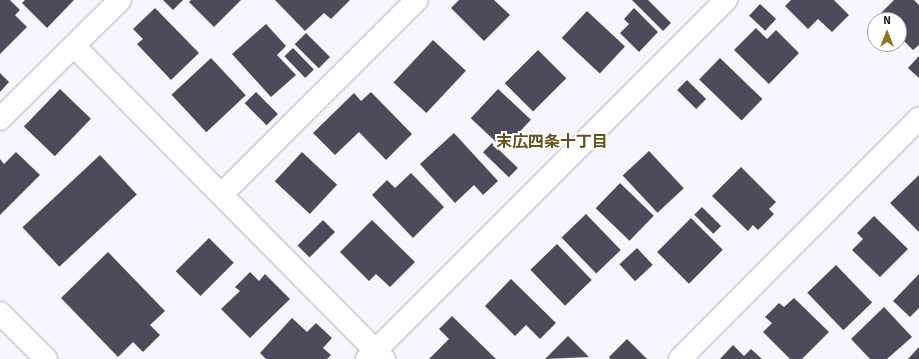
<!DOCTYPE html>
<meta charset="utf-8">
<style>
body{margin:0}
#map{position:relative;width:919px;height:359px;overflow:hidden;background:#f7f5fd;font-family:Signika,"Noto Sans JP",sans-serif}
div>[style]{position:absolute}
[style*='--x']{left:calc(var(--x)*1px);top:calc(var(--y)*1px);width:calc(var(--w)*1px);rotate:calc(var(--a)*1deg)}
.building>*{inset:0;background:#4f4a5b;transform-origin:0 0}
.roads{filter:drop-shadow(0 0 1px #b2acc0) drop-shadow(0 0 1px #b2acc0)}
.street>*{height:22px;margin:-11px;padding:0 11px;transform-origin:11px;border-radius:11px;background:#fff}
span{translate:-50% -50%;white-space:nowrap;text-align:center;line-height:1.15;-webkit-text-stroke:4px #fff;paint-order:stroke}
.neighbourhood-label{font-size:16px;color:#655418;font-weight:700}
.north{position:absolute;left:867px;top:12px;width:40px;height:40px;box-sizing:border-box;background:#fff;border:1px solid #a4a3a6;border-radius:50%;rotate:0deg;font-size:11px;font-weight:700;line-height:16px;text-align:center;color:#1c1a21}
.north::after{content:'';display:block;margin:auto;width:14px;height:18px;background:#8e761b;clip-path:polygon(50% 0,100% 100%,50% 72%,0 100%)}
</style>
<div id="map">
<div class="building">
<i style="clip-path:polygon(0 0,10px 0,20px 10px,15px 15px,27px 27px,0 54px)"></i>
<i style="clip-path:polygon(25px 0,74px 0,47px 28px,22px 3px)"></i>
<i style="clip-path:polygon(163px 0,183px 0,173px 10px)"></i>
<i style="clip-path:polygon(191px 0,241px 0,214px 27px,189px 2px)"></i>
<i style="clip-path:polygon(275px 0,350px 0,331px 19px,324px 13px,305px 31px)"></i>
<i style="clip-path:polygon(459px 0,494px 0,510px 15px,484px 41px,451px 8px)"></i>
<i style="clip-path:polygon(632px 0,648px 0,671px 23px,663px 31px)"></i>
<i style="clip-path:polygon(791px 0,834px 0,849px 15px,832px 32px,818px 19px,808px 29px,785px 6px)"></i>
<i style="clip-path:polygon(894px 0,914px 0,919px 5px,919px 45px,913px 50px,899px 36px,899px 20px,883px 20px,878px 16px)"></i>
<i style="left:760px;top:4px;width:22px;height:16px;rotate:43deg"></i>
<i style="clip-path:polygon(155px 8px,199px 53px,171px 80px,137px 44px,143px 39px,133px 29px)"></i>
<i style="clip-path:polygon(634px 8px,658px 32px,639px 52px,620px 33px,629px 24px,624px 19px)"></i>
<i style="left:587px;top:11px;width:52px;height:37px;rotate:43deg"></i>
<i style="clip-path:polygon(266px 24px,286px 46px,277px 55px,296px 75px,271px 97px,232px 54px)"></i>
<i style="clip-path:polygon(756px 28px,767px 39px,776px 30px,799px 53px,769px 84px,734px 50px)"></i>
<i style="left:306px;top:33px;width:34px;height:16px;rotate:45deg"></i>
<i style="left:433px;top:40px;width:45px;height:58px;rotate:43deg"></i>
<i style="left:293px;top:48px;width:30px;height:12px;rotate:46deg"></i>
<i style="left:538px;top:50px;width:40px;height:47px;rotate:45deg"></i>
<i style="clip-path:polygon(919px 56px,919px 78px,908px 68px)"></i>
<i style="left:211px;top:58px;width:51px;height:54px;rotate:47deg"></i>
<i style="left:720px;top:58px;width:59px;height:30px;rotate:44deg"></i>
<i style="clip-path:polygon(0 73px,9px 82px,0 92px)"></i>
<i style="left:687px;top:80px;width:27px;height:14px;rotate:45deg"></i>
<i style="left:60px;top:89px;width:43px;height:52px;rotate:44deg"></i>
<i style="left:498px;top:89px;width:45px;height:40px;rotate:43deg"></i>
<i style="left:256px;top:92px;width:31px;height:16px;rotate:45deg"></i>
<i style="clip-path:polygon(371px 92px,412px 134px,386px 160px,359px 132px,335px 155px,313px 133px,354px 93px,361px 101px)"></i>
<i style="clip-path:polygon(454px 133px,498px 181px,483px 195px,474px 185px,455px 203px,420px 164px)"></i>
<i style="left:492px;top:143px;width:36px;height:13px;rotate:44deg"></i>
<i style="left:649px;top:151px;width:51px;height:36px;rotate:47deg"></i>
<i style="clip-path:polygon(16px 152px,40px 175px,0 215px,0 159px,4px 164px)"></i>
<i style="left:302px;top:152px;width:48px;height:40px;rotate:43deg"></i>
<i style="left:100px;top:155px;width:54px;height:106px;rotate:47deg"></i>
<i style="clip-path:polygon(741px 167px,776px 202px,769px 209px,774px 214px,758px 230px,753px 225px,748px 231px,712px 196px)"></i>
<i style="clip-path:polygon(411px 173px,444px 207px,413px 238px,372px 195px,387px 180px,395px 188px)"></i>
<i style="clip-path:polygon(919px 175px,919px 232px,890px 203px)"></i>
<i style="left:620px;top:183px;width:47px;height:35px;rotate:44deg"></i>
<i style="left:702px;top:207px;width:27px;height:11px;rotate:45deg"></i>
<i style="left:586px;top:214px;width:50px;height:34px;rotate:46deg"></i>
<i style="clip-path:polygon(874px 216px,908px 249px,880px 277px,852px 250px,863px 239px,857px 233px)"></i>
<i style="left:691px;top:218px;width:45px;height:48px;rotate:45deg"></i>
<i style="left:323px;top:220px;width:17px;height:36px;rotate:45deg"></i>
<i style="clip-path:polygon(372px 220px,415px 262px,390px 287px,376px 274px,369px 281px,340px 252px)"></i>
<i style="left:209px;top:238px;width:35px;height:47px;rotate:45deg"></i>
<i style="left:557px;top:244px;width:50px;height:37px;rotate:46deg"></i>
<i style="left:637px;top:248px;width:23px;height:24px;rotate:47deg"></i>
<i style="clip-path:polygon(108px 252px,165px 311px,150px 325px,160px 335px,143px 352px,133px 342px,118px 357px,61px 298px)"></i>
<i style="left:836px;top:265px;width:52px;height:40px;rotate:46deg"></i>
<i style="clip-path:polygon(250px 272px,259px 281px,265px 274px,290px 299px,250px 338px,221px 309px,240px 291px,235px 287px)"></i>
<i style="clip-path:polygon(919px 274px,919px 308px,910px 317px,893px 301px)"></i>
<i style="clip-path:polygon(511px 279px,556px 323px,540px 339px,526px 325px,515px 336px,485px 306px)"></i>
<i style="clip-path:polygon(794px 298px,829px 332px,802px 359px,790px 359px,763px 332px,772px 323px,765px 317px,779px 303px,784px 307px)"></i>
<i style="clip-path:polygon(884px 307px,912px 337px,887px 359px,870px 359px,851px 339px)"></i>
<i style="clip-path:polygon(452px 316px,496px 359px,429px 359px,449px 339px,439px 329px)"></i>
<i style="clip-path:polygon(292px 318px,307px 332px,316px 323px,332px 338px,323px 348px,331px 355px,327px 359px,266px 359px,260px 353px)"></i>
<i style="clip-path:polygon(568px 336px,589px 357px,545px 359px)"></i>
<i style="clip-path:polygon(627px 339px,647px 359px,610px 359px,609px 357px)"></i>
<i style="clip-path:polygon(733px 345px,744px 356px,751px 349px,762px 359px,720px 359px)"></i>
<i style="clip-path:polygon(919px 347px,919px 359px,908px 359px)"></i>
</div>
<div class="roads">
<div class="street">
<i style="--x:74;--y:46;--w:441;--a:45.3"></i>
<i style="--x:0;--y:119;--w:169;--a:-44.8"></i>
<i style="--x:222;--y:194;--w:275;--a:-44.9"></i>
<i style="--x:0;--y:313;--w:65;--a:45"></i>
<i style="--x:367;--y:359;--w:508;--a:-45"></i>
<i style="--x:680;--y:359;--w:339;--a:-45.2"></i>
</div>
</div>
<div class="neighbourhood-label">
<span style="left:552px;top:142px">末広四条十丁目</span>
</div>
<div class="north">N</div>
</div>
